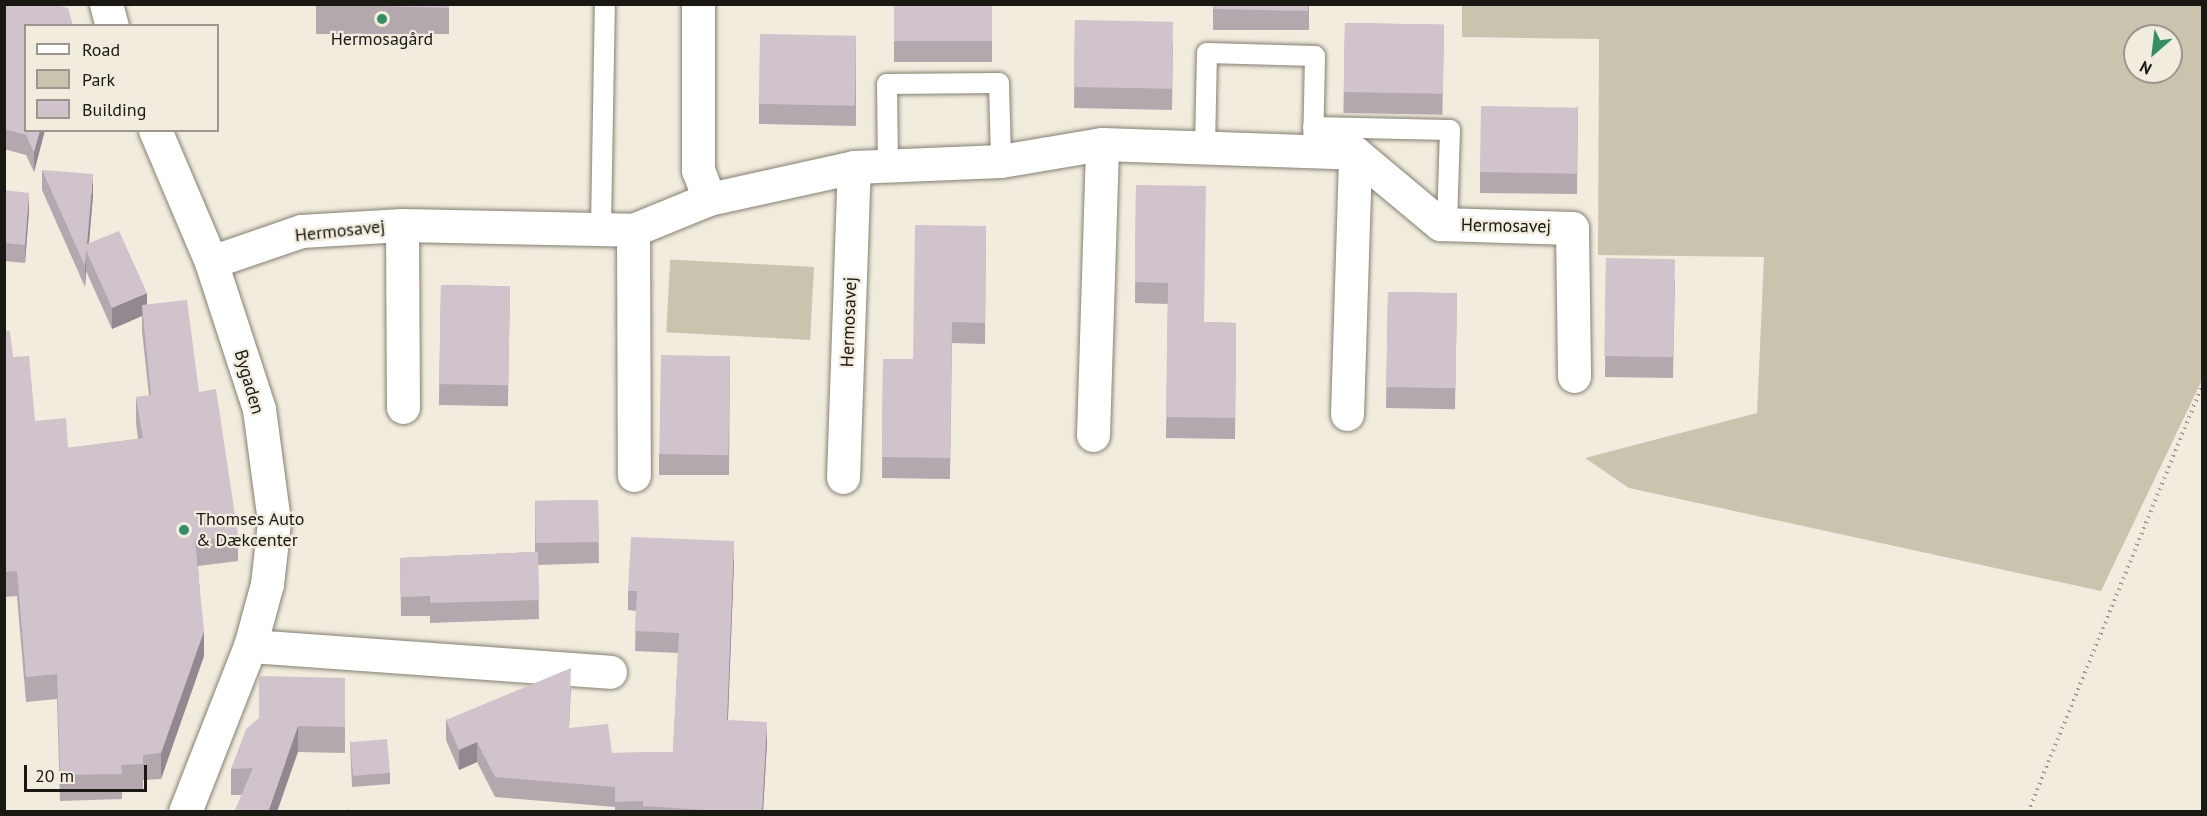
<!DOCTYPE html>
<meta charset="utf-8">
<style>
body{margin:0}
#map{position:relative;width:2207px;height:816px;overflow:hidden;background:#f1ecdd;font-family:"PT Sans",sans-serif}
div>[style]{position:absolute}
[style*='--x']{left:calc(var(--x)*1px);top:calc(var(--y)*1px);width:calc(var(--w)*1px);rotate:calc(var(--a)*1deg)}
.green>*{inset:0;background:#cac3ae;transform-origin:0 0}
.path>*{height:4px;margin-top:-2px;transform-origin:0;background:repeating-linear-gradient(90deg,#9f9b90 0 1.5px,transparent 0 6px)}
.roads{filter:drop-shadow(0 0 2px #848072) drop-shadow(0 0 2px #848072)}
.lane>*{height:20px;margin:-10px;padding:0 10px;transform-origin:10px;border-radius:10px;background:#fff}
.street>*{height:33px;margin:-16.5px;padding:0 16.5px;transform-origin:16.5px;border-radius:16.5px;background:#fff}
.secondary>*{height:33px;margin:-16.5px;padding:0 16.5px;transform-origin:16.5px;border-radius:16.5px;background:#fff}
.wall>*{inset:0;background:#b4a8af;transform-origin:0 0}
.shaded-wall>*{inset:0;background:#92888f}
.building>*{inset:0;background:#d1c3cc;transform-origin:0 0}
.dots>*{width:16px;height:16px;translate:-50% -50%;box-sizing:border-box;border:3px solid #f1ecdd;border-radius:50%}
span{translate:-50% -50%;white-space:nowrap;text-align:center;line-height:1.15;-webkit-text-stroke:4.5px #f1ecdd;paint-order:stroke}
.poi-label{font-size:18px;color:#1a1813}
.left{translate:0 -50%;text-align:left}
.street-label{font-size:18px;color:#1a1813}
.frame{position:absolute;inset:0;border:6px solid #1a1813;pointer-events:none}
.legend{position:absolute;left:24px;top:24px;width:195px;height:108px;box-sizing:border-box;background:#f1ecdd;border:2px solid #9b978c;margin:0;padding:8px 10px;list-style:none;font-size:18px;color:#1a1813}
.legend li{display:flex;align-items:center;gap:12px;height:30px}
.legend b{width:30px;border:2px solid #9b978c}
.north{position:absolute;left:2123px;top:24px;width:60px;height:60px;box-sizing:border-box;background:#f1ecdd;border:2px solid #9b978c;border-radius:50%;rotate:208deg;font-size:16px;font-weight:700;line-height:24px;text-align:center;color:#1a1813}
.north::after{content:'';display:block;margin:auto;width:21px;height:27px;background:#358f65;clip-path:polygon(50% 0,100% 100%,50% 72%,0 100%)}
.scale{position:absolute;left:24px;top:765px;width:123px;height:27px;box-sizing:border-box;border:3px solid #1a1813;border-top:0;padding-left:8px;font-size:18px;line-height:21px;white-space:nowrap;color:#1a1813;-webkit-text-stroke:4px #f1ecdd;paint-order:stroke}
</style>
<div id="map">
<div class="green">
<i style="clip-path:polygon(evenodd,1462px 4px,2202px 5px,2202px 380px,2101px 591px,1629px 488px,1585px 458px,1757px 413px,1764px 257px,1598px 255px,1599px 39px,1462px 37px,1462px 4px,2135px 36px,2171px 36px,2171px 72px,2135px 72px,2135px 36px)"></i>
<i style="left:814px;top:267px;width:73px;height:144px;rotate:93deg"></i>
</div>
<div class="path">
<i style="--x:2028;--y:812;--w:461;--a:-67.8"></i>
</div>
<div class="roads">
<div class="lane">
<i style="--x:1313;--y:127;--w:137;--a:1.3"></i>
<i style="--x:1450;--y:130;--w:95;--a:91.8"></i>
<i style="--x:1205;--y:147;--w:94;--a:-88.8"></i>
<i style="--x:1207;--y:53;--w:108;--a:1.6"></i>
<i style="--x:1315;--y:56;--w:96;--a:91.2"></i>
<i style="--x:888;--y:166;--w:82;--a:-90.7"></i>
<i style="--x:887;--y:84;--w:112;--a:-0.5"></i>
<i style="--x:999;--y:83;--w:78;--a:88.5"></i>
<i style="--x:601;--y:226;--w:222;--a:-89"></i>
</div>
<div class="street">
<i style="--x:698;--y:4;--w:166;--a:90"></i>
<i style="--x:698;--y:170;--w:31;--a:69"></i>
<i style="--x:402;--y:225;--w:182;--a:89.7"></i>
<i style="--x:633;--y:230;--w:245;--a:89.8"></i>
<i style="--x:211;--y:262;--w:95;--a:-19"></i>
<i style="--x:301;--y:231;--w:101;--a:-3.4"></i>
<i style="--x:402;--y:225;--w:231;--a:1.2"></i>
<i style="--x:633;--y:230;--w:82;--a:-22.2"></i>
<i style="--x:709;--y:199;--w:148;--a:-12.4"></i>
<i style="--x:854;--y:167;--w:147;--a:-2.3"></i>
<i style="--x:1001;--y:161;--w:102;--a:-9.6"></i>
<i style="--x:1102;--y:144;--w:253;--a:2"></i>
<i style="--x:1355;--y:153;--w:111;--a:39.9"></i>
<i style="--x:1440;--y:224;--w:132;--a:1.7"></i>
<i style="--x:1572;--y:228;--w:148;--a:89.2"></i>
<i style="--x:1347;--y:414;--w:261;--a:-88.2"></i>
<i style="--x:1093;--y:435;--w:291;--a:-88.2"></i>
<i style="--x:843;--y:477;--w:310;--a:-88"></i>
<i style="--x:250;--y:646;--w:361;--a:4.1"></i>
</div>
<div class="secondary">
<i style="--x:106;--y:4;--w:23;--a:75"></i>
<i style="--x:155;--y:130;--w:143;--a:67"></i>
<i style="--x:211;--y:262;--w:155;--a:71.9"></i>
<i style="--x:259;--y:409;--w:114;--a:82.4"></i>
<i style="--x:274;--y:522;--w:62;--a:96.4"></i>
<i style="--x:267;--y:584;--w:64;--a:105.3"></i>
<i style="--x:250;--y:646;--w:178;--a:111.4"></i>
</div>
</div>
<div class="wall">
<i style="clip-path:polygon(4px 4px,26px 130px,45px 130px,34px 172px,26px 155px,4px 149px)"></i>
<i style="left:316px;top:4px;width:133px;height:30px"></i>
<i style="left:894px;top:4px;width:98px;height:58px"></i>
<i style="left:1213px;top:4px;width:96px;height:26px"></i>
<i style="clip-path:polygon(1075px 20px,1173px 42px,1172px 110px,1074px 108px)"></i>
<i style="left:1345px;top:23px;width:99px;height:90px;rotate:1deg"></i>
<i style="clip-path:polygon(856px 36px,856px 126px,759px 124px,759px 104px)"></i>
<i style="clip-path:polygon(1578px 107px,1577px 194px,1480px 193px,1480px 172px)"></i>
<i style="clip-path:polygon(42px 170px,93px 195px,89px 243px,147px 305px,199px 392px,238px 535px,238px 561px,198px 566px,204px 656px,161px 779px,143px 780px,143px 790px,122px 790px,122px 799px,60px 801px,57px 699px,26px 702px,17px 596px,4px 597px,4px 331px,35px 421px,68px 448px,138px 439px,136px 423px,136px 397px,149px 396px,142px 331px,142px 316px,112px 329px,86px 271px,85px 287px,42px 190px)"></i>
<i style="clip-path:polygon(1136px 185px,1204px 322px,1236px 323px,1235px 439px,1166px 438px,1168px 304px,1135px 303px)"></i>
<i style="clip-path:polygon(4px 190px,29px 211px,25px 263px,4px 261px)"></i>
<i style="clip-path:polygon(986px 226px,985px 344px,952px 343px,950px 479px,882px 478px,883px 359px,913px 359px)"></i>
<i style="clip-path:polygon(1606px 258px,1675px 280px,1673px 378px,1605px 377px)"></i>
<i style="left:441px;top:285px;width:69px;height:120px;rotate:1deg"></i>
<i style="left:1388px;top:292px;width:69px;height:116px;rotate:1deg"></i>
<i style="clip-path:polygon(730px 356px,729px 475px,659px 475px,659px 454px)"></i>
<i style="clip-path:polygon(598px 500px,599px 563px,538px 565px,539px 619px,430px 623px,430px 616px,401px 616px,400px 558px,535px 552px,535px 501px)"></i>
<i style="clip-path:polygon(734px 561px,728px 720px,767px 742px,763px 812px,615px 812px,615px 807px,495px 797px,477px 762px,459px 770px,446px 740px,446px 720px,571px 688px,569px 728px,612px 753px,673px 752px,678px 653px,635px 651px,636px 611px,628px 610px,628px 591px)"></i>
<i style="clip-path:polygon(345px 678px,345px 753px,298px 752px,241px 795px,231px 795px,231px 769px)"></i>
<i style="clip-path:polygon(350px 741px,390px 773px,390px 784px,352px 787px)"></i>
</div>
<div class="shaded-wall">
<i style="clip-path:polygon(40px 130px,45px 130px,34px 172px,34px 152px)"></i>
<i style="clip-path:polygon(93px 174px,93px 195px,88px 254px,87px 244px)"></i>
<i style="clip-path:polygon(29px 193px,29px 211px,25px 263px,25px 245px)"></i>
<i style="clip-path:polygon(86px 250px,86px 271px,85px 287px,85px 266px)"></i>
<i style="clip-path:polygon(147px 293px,147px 314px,142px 305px,142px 316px,112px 329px,112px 308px)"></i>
<i style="clip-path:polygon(734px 541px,734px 561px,727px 740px,727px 720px)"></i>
<i style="clip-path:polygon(204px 631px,204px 656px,161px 779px,161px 753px)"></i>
<i style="clip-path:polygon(767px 722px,767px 742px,763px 812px,762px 812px)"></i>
<i style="clip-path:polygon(298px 726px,298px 752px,277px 812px,268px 812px)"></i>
<i style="clip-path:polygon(477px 742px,477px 762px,459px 770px,459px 750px)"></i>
</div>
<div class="building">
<i style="clip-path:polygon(4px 4px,54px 4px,68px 8px,73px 26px,26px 26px,26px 130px,40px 130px,34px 152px,26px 135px,4px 129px)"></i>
<i style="clip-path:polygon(316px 4px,449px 4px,449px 8px)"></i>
<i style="left:894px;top:4px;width:98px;height:37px"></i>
<i style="clip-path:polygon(1213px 4px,1308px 4px,1308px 11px,1213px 9px)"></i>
<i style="left:1075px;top:20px;width:98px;height:67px;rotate:1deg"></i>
<i style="left:1345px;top:23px;width:99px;height:69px;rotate:1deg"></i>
<i style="left:760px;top:34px;width:96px;height:70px;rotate:1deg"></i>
<i style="left:1481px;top:106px;width:97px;height:66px;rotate:1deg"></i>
<i style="clip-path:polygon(42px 170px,93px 174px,87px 244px,119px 231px,147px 293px,112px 308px,86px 250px,85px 266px)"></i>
<i style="clip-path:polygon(1136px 185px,1206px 186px,1204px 322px,1236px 323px,1235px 418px,1166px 417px,1168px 283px,1135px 282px)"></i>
<i style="clip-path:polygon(4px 190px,29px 193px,25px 245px,4px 243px)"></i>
<i style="clip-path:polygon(915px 225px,986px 226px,985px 323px,952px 322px,950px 458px,882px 457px,883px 359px,913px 359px)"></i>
<i style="left:1606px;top:258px;width:69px;height:98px;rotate:1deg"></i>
<i style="left:441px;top:285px;width:69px;height:99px;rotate:1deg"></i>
<i style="left:1388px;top:292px;width:69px;height:95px;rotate:1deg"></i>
<i style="clip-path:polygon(187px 300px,199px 392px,216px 389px,238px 535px,195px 541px,204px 631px,161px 753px,143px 755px,143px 764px,121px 765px,122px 774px,60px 775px,57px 674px,26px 677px,17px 571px,4px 572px,4px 331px,10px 331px,13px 357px,29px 356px,35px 421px,66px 418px,68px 448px,143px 438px,136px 397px,151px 395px,142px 305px)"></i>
<i style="left:661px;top:355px;width:69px;height:99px;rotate:1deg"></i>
<i style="left:598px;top:500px;width:42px;height:63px;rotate:89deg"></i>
<i style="clip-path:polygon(631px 537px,734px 541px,727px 720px,767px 722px,762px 812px,736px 812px,643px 806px,643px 801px,615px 802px,615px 787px,495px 777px,477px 742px,459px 750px,446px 720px,571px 668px,569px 728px,608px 724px,612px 753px,673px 752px,679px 633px,635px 631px,637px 591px,628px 591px)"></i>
<i style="clip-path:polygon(538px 552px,539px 600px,430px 603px,430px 596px,401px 597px,400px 558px)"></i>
<i style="clip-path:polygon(259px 676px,345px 678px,345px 727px,298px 726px,268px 812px,234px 812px,253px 768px,231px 769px,246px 729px,259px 718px)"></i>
<i style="left:387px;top:739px;width:34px;height:37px;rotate:85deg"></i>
<i style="clip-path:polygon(346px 809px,356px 812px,346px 812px)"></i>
</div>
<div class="dots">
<i style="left:382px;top:19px;background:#358f65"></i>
<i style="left:184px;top:530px;background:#358f65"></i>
</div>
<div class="poi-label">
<span style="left:382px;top:39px">Hermosagård</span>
<span class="left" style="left:196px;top:530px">Thomses Auto<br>&amp; Dækcenter</span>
</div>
<div class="street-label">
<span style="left:1506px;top:226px;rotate:1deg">Hermosavej</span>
<span style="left:340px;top:231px;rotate:-6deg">Hermosavej</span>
<span style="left:849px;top:322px;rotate:-88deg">Hermosavej</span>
<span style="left:249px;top:382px;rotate:74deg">Bygaden</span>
</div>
<div class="frame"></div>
<ul class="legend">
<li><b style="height:8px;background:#fff"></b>Road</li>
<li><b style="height:16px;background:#cac3ae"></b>Park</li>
<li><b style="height:16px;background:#d1c3cc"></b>Building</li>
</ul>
<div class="north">N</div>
<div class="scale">20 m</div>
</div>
